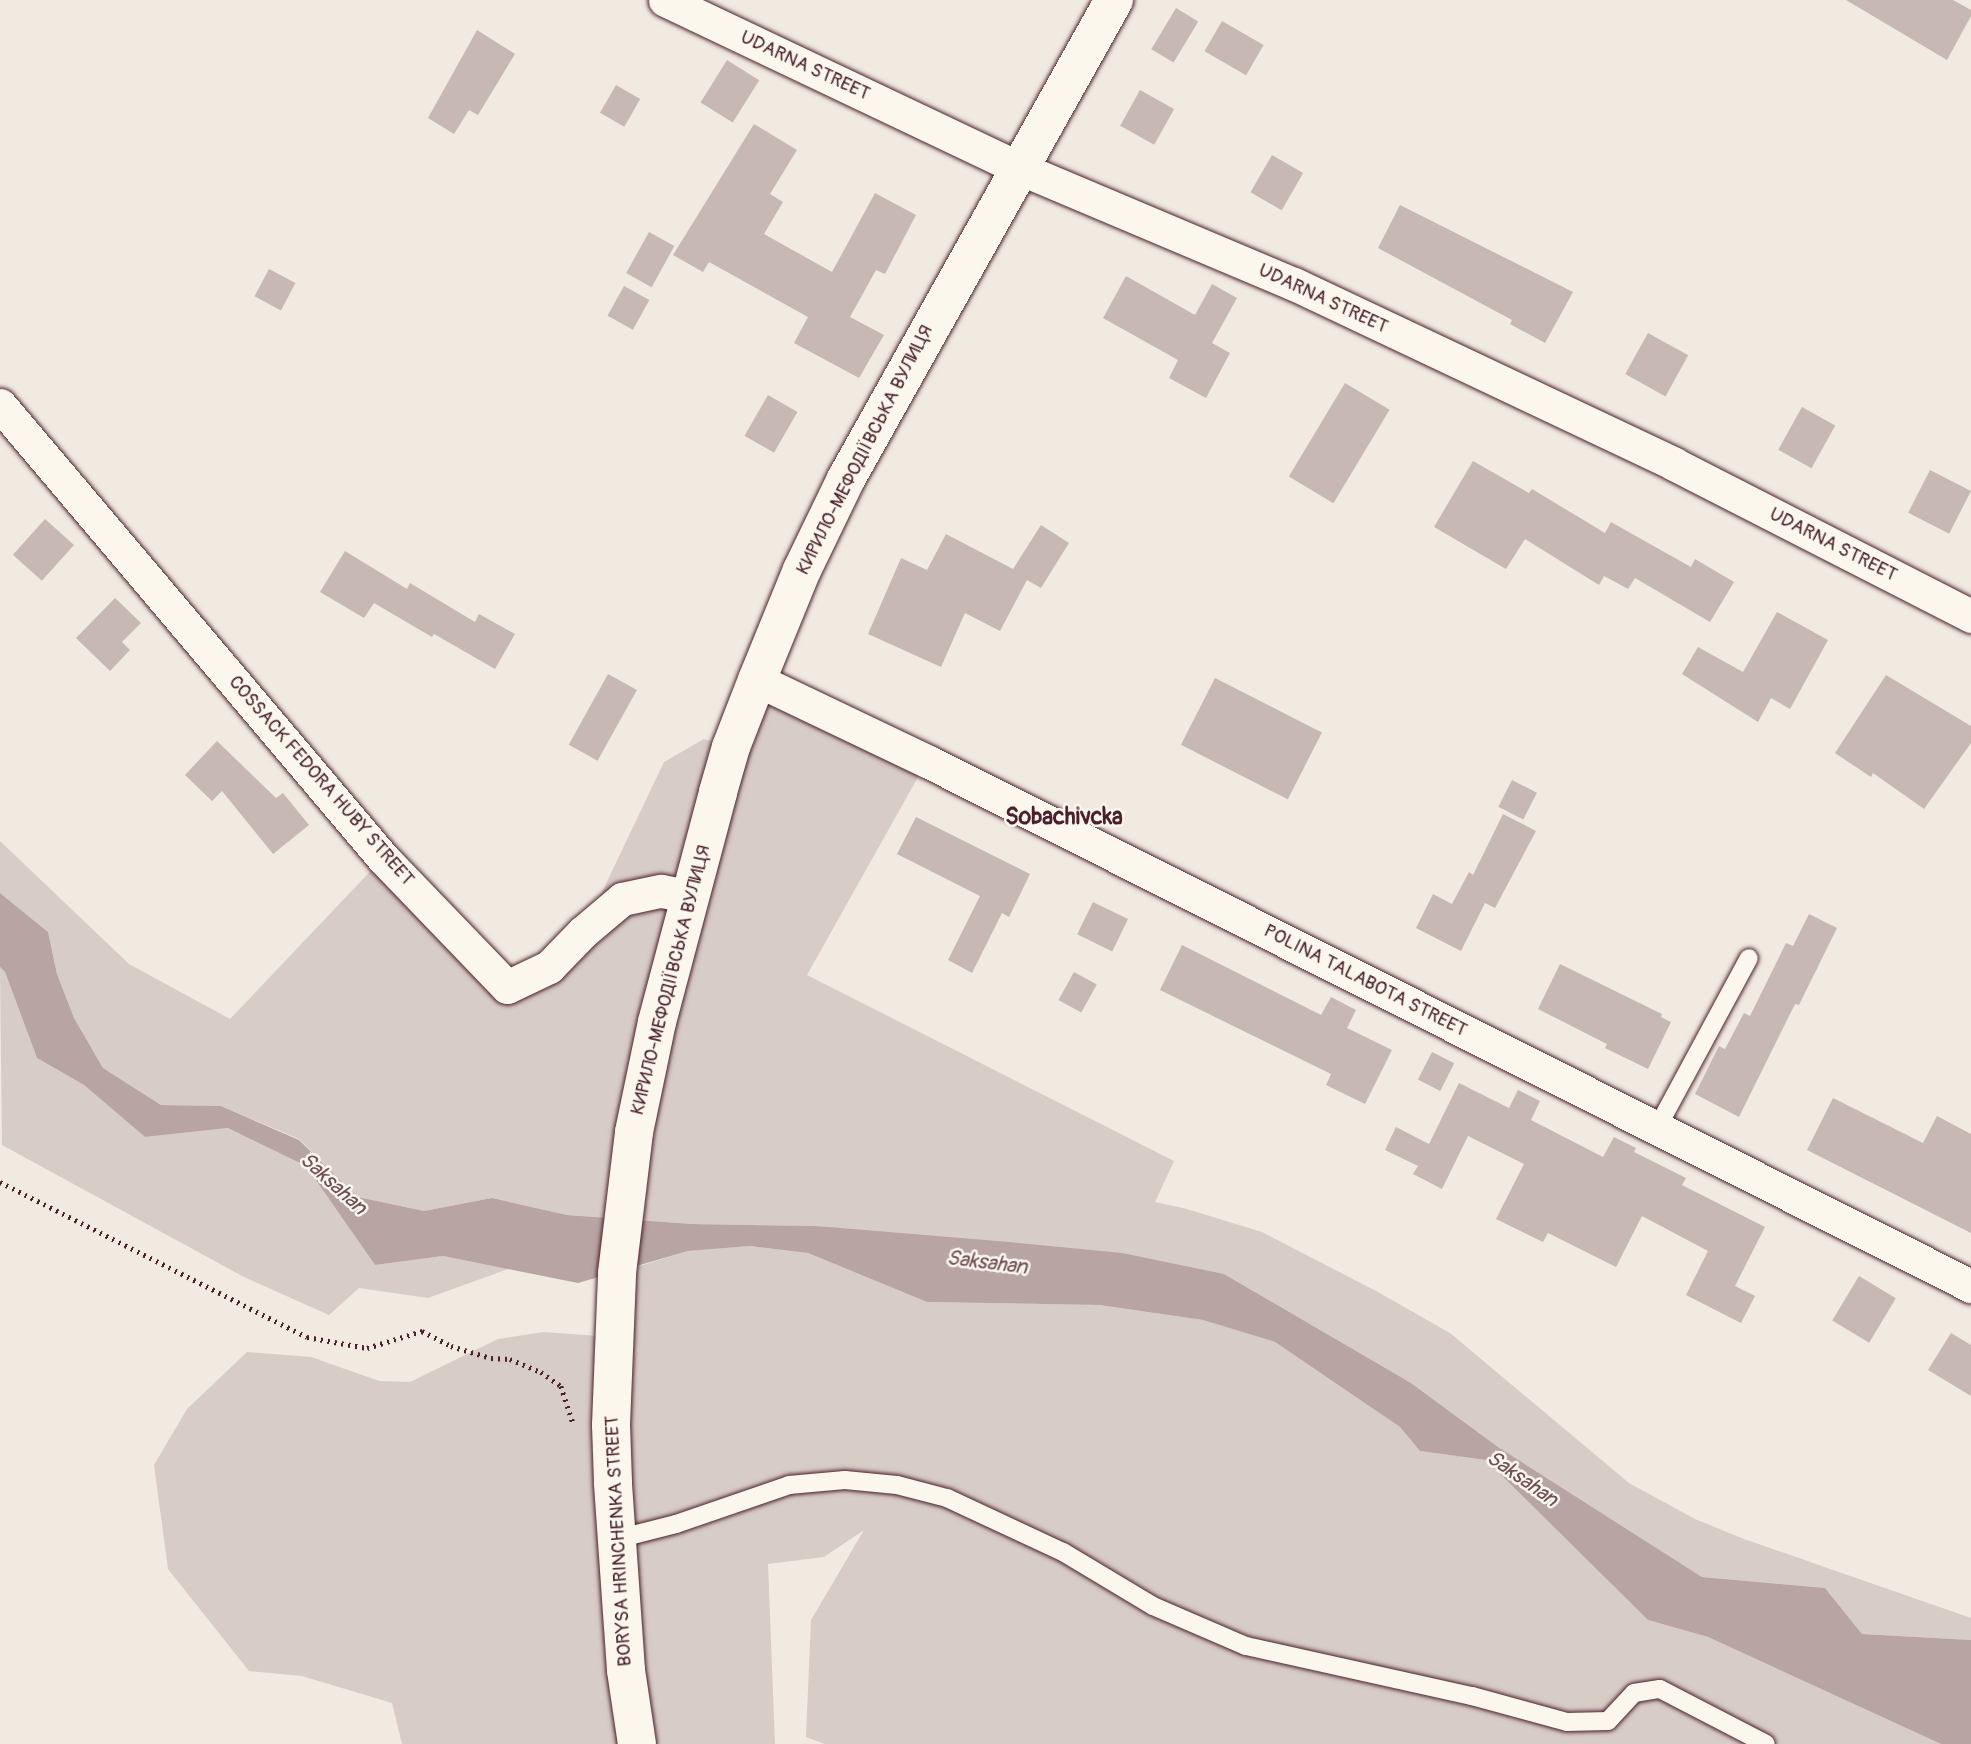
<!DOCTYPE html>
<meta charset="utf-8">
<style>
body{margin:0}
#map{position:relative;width:1971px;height:1744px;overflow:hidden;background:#f0eae0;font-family:Pangolin,sans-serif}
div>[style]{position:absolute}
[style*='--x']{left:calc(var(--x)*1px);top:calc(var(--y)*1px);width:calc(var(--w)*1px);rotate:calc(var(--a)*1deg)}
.green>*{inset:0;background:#d8ccc6}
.water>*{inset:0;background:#b8a4a2}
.building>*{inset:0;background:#c8b8b3;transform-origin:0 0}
.path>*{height:4.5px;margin-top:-2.25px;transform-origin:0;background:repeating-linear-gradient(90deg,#4a1f2b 0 2px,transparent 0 7px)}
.roads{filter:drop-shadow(0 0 2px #4a1f2b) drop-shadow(0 0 2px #4a1f2b)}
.lane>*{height:18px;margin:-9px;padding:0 9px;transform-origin:9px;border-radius:9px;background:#fbf7ec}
.street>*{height:33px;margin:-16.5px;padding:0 16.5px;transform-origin:16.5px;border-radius:16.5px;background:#fbf7ec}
.secondary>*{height:38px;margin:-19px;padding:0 19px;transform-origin:19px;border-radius:19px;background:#fbf7ec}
span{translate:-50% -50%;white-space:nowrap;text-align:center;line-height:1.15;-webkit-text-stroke:5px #fbf7ec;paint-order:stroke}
.street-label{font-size:19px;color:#4a1f2b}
.water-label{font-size:21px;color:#704e55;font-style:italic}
.quarter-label{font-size:23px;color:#4a1f2b;font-weight:700}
</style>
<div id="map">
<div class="green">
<i style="clip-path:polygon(757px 680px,927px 761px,807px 975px,1174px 1161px,1155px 1202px,1187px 1209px,1262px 1232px,1376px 1291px,1450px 1333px,1629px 1483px,1695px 1519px,1744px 1539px,1971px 1618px,1971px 1640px,1862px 1634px,1825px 1588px,1702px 1577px,1498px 1447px,1411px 1383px,1224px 1274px,816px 1226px,692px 1224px,567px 1215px,492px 1198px,424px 1211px,358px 1197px,299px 1139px,221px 1106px,161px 1105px,103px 1068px,74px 1018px,57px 974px,48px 932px,0 893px,0 841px,129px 964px,230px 1019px,383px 858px,507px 987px,583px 932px,664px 762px,704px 739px,731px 747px)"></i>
<i style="clip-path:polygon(0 967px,5px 972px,37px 1058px,84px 1085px,145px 1137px,228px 1128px,306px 1166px,375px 1265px,443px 1256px,508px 1269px,428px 1298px,359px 1288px,329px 1315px,244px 1277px,2px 1145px)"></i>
<i style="clip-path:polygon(749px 1246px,808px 1253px,927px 1302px,1098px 1305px,1203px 1320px,1275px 1342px,1400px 1427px,1420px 1451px,1486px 1460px,1648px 1620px,1708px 1637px,1941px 1744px,825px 1744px,806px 1737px,811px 1620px,864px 1530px,824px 1557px,768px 1564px,775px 1744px,402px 1744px,392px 1703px,302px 1676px,249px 1671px,168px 1569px,154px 1465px,187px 1409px,247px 1352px,311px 1357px,379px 1381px,410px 1382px,498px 1339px,543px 1332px,613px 1337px,617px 1273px,688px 1251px)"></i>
</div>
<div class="water">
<i style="clip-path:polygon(0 893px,48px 932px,57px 974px,74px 1018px,103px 1068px,161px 1105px,221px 1106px,299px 1140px,358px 1197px,424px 1211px,492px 1198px,567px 1215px,692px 1224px,816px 1226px,1009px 1242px,1122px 1253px,1224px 1274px,1411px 1383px,1498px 1447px,1702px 1577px,1825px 1588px,1862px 1634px,1971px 1640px,1971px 1744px,1941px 1744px,1708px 1637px,1648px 1620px,1486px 1460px,1420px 1451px,1400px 1427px,1275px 1342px,1203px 1320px,1099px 1305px,927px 1302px,808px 1253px,750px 1246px,688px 1251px,578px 1283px,443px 1256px,375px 1265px,306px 1166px,228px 1128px,145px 1137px,84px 1085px,37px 1058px,5px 972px,0 967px)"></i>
</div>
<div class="building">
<i style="clip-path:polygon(1846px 0,1953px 0,1971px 10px,1971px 16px,1947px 60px)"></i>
<i style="left:1176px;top:8px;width:26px;height:48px;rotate:31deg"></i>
<i style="left:1222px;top:21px;width:48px;height:35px;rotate:30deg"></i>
<i style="clip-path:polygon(477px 30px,515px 54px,478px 115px,469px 110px,454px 134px,428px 118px)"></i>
<i style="left:727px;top:60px;width:38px;height:50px;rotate:32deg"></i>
<i style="left:616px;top:85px;width:28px;height:32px;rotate:30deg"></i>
<i style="left:1140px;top:90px;width:39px;height:41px;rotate:29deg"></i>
<i style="clip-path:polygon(754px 124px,797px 150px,770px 194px,783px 202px,764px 234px,832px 272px,875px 193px,916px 215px,885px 274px,876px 270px,850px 317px,884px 335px,859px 378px,794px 343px,808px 317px,709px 262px,703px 272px,673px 255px)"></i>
<i style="left:1272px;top:155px;width:36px;height:43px;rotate:30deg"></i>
<i style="clip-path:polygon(1400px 205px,1573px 292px,1545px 343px,1510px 324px,1512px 320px,1378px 248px)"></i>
<i style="left:649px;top:232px;width:29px;height:47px;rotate:29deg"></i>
<i style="left:269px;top:269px;width:30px;height:31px;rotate:28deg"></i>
<i style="clip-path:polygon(1126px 276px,1195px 315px,1212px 284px,1237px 298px,1212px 343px,1230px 353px,1206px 398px,1169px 378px,1178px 360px,1103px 318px)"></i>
<i style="left:624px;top:286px;width:29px;height:34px;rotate:29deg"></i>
<i style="left:1648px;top:333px;width:46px;height:47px;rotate:29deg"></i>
<i style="left:1345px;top:383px;width:52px;height:109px;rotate:31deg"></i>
<i style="left:768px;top:395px;width:34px;height:47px;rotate:30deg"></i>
<i style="left:1802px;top:407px;width:38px;height:49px;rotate:29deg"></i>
<i style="clip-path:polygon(1473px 461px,1529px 493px,1532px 489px,1605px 533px,1611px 522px,1691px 567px,1695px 559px,1734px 582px,1710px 622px,1635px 578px,1628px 589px,1604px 576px,1599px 585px,1525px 539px,1506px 569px,1434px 527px)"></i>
<i style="left:1930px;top:470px;width:46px;height:48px;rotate:27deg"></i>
<i style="left:45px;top:519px;width:39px;height:48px;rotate:42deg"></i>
<i style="clip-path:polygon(1041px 525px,1069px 543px,1041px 588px,1027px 580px,1000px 631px,965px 613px,941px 667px,868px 634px,901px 558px,927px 570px,946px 534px,1013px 569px)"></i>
<i style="clip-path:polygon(345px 551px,407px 589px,410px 583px,475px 622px,479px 614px,515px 634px,495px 669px,434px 634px,432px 637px,374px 603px,364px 618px,320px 592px)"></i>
<i style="clip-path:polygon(115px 598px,141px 623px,122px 642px,130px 650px,110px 671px,76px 638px)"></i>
<i style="clip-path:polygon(1777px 612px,1828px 640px,1790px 709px,1771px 698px,1758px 722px,1682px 674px,1698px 647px,1743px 672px)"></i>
<i style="left:608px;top:674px;width:33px;height:81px;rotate:29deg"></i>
<i style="clip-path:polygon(1886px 675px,1971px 726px,1971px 743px,1924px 809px,1873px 773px,1871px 777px,1835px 753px)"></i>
<i style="left:1215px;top:678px;width:120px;height:75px;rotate:27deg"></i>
<i style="clip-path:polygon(217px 741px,276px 798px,283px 793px,309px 825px,273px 854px,222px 791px,212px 801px,185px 775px)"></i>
<i style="left:1512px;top:780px;width:28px;height:30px;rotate:27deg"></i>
<i style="clip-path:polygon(1503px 814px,1536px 831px,1495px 908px,1485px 903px,1461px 951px,1416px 928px,1433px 894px,1452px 904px,1469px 872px,1473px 875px)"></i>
<i style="clip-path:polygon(916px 817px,1030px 874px,1009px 917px,1002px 913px,972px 973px,948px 960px,980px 896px,897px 854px)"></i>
<i style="left:1093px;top:902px;width:39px;height:36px;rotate:26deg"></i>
<i style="clip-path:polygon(1809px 914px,1837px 928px,1799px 1005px,1795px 1004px,1739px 1117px,1695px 1094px,1719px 1046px,1725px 1049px,1744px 1013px,1750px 1016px,1786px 943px,1793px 946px)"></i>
<i style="clip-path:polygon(1182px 945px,1321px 1015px,1331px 997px,1356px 1010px,1347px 1028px,1392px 1050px,1365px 1104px,1326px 1085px,1331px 1074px,1160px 990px)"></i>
<i style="clip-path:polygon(1560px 964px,1662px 1014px,1661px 1017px,1671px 1022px,1648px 1069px,1605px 1048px,1607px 1044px,1538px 1009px)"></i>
<i style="left:1074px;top:972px;width:26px;height:32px;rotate:29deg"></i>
<i style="left:1432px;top:1052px;width:25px;height:31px;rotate:27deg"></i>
<i style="clip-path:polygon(1459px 1083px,1509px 1108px,1518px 1090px,1540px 1101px,1531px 1120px,1603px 1157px,1614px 1137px,1636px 1148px,1634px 1152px,1686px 1178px,1682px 1185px,1765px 1227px,1735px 1286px,1755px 1296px,1741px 1323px,1686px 1295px,1708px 1251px,1642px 1216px,1616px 1267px,1548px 1233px,1543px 1242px,1496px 1219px,1524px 1164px,1468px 1136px,1442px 1189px,1413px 1174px,1418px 1166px,1385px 1150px,1396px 1127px,1429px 1144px)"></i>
<i style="clip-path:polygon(1833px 1098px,1923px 1143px,1937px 1116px,1971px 1134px,1971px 1233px,1807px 1150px)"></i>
<i style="left:1859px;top:1276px;width:43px;height:52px;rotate:31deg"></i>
<i style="clip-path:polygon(1951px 1333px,1971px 1345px,1971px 1396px,1928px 1370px)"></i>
</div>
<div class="path">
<i style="--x:0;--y:1182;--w:344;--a:26.8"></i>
<i style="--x:307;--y:1337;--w:61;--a:10.4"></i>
<i style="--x:367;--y:1348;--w:58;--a:-17.2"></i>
<i style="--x:422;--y:1331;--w:33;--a:27"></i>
<i style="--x:451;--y:1346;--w:42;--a:16.7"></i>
<i style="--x:491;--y:1358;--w:19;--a:3"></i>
<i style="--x:510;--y:1359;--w:34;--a:23"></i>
<i style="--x:541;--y:1372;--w:24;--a:35"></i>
<i style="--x:561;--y:1386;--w:40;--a:72"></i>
</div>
<div class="roads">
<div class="lane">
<i style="--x:1657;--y:1128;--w:193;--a:-61.6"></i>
<i style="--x:617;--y:1539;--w:61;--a:-14.3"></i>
<i style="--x:676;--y:1524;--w:120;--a:-19"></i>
<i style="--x:789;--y:1485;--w:56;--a:-5.1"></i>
<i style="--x:845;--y:1480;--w:52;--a:5.5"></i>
<i style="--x:897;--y:1485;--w:52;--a:14.6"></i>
<i style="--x:947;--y:1498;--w:128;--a:25"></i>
<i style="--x:1063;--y:1552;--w:105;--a:31"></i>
<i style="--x:1153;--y:1606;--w:101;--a:23.3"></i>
<i style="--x:1246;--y:1646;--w:231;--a:12.5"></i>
<i style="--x:1472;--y:1696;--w:98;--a:15.3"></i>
<i style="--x:1567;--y:1722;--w:41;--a:-1.4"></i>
<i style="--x:1608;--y:1721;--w:38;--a:-47"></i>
<i style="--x:1634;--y:1693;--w:26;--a:-9"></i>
<i style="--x:1660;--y:1689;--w:119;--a:27.4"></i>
</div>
<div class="street">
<i style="--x:665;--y:0;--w:392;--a:25.4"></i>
<i style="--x:1019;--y:168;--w:298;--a:22.9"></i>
<i style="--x:1294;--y:284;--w:420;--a:25.3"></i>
<i style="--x:1674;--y:464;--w:334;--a:27.1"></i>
<i style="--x:0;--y:405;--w:593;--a:49.79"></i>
<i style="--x:383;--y:858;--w:179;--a:46.1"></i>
<i style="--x:507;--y:987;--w:47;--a:-25.5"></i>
<i style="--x:549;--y:967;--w:49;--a:-45.8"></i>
<i style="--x:583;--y:932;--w:51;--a:-40.2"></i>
<i style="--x:622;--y:899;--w:40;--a:-12"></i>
<i style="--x:661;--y:891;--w:29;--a:10"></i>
<i style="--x:757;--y:680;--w:188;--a:25.5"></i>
<i style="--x:927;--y:761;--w:1169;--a:26.7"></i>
</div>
<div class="secondary">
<i style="--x:637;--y:1744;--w:75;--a:-98.5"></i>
<i style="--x:626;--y:1670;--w:188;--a:-94"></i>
<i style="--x:613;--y:1482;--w:57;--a:-92"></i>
<i style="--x:611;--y:1425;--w:152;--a:-87.7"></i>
<i style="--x:617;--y:1273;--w:142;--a:-83.1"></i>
<i style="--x:634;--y:1132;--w:112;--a:-78.2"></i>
<i style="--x:657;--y:1022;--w:238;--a:-75.1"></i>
<i style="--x:718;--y:792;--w:47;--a:-73.9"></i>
<i style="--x:731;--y:747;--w:72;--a:-68.8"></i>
<i style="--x:757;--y:680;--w:119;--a:-67.8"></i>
<i style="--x:802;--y:570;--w:101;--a:-64.2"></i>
<i style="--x:846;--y:479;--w:549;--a:-60.77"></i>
</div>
</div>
<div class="street-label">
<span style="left:805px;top:66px;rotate:25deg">UDARNA STREET</span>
<span style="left:1323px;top:299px;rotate:25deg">UDARNA STREET</span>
<span style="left:865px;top:450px;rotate:-63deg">КИРИЛО-МЕФОДІЇВСЬКА ВУЛИЦЯ</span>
<span style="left:1833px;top:545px;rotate:27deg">UDARNA STREET</span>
<span style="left:321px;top:781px;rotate:49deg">COSSACK FEDORA HUBY STREET</span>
<span style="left:671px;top:980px;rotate:-76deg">КИРИЛО-МЕФОДІЇВСЬКА ВУЛИЦЯ</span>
<span style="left:1365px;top:981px;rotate:27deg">POLINA TALABOTA STREET</span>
<span style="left:619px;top:1541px;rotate:-93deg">BORYSA HRINCHENKA STREET</span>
</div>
<div class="water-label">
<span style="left:333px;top:1184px;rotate:42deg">Saksahan</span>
<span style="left:987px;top:1263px;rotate:7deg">Saksahan</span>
<span style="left:1522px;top:1479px;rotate:35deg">Saksahan</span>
</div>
<div class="quarter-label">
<span style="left:1064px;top:817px">Sobachivcka</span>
</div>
</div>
